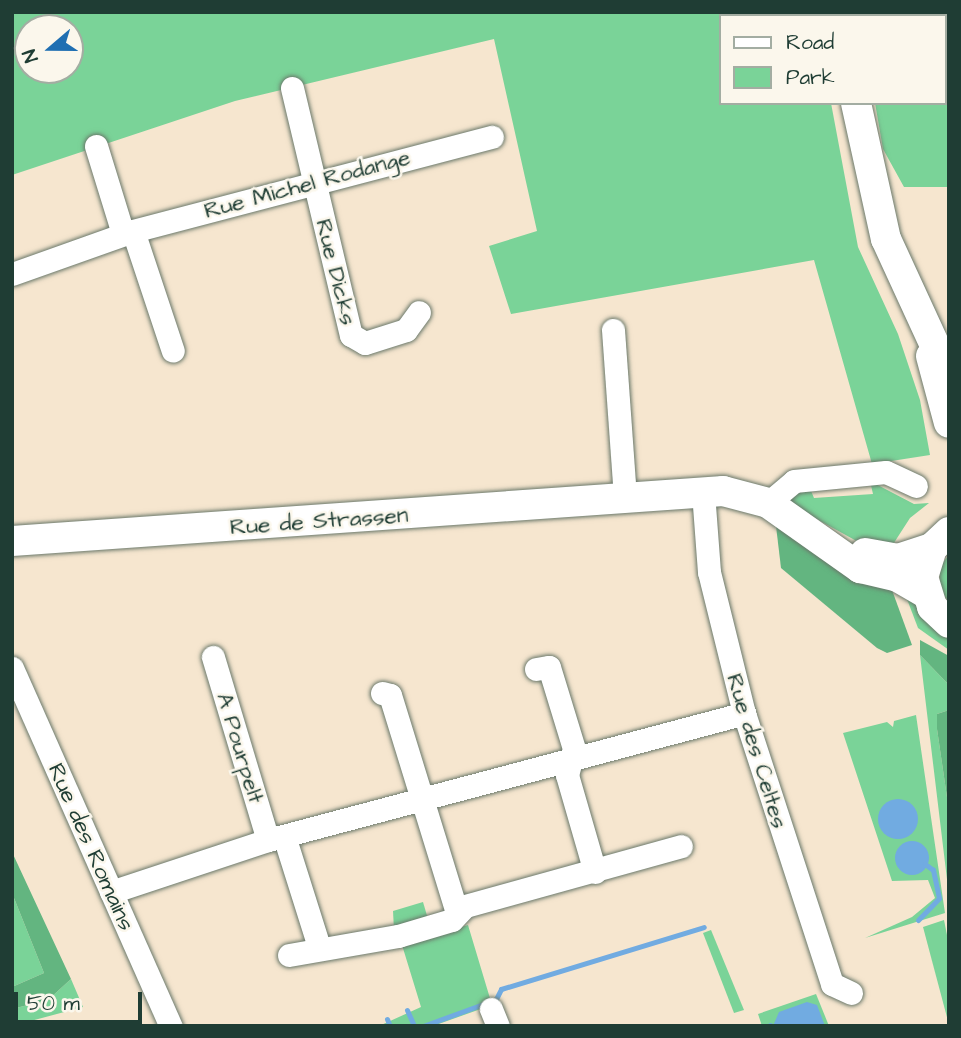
<!DOCTYPE html>
<style>
body{margin:0}
#map{position:relative;width:961px;height:1038px;overflow:hidden;background:#f6e6cf;font-family:"Architects Daughter",sans-serif}
div>[style]{position:absolute}
[style*='--x']{left:calc(var(--x)*1px);top:calc(var(--y)*1px);width:calc(var(--w)*1px);rotate:calc(var(--a)*1deg)}
.green>*{inset:0;background:#7ad398}
.forest>*{inset:0;background:#63b580}
.water>*{inset:0;background:#71abe1}
.round{border-radius:50%}
.stream>*{height:5px;margin:-2.5px;padding:0 2.5px;transform-origin:2.5px;border-radius:2.5px;background:#71abe1}
.roads{filter:drop-shadow(0 0 2px #6a786a) drop-shadow(0 0 2px #6a786a)}
.minor>*{height:23px;margin:-11.5px;padding:0 11.5px;transform-origin:11.5px;border-radius:11.5px;background:#fff}
.major>*{height:30px;margin:-15px;padding:0 15px;transform-origin:15px;border-radius:15px;background:#fff}
span{translate:-50% -50%;white-space:nowrap;text-align:center;line-height:1.15;-webkit-text-stroke:5px #fbf7ec;paint-order:stroke}
.street-label{font-size:23px;color:#1f3d34}
.frame{position:absolute;inset:0;border:14px solid #1f3d34;pointer-events:none}
.legend{position:absolute;left:719px;top:14px;width:228px;height:91px;box-sizing:border-box;background:#fbf7ec;border:2px solid #a3ada2;margin:0;padding:9px 12px;list-style:none;font-size:21px;color:#1f3d34}
.legend li{display:flex;align-items:center;gap:14px;height:35px}
.legend b{width:35px;border:2px solid #a3ada2}
.north{position:absolute;left:14px;top:14px;width:70px;height:70px;box-sizing:border-box;background:#fbf7ec;border:2px solid #a3ada2;border-radius:50%;rotate:250deg;font-size:19px;font-weight:700;line-height:28px;text-align:center;color:#1f3d34}
.north::after{content:'';display:block;margin:auto;width:24px;height:32px;background:#1f6fb2;clip-path:polygon(50% 0,100% 100%,50% 72%,0 100%)}
.scale{position:absolute;left:14px;top:992px;width:128px;height:32px;box-sizing:border-box;border:4px solid #1f3d34;border-top:0;padding-left:9px;font-size:21px;line-height:24px;white-space:nowrap;color:#1f3d34;-webkit-text-stroke:5px #fbf7ec;paint-order:stroke}
</style>
<div id="map">
<div class="green">
<i style="clip-path:polygon(evenodd,12px 12px,821px 12px,721px 16px,721px 103px,831px 103px,858px 247px,898px 334px,920px 400px,930px 455px,872px 464px,814px 260px,511px 314px,489px 246px,537px 231px,494px 39px,235px 101px,12px 175px,12px 12px,28px 28px,70px 28px,70px 70px,28px 70px,28px 28px)"></i>
<i style="clip-path:polygon(866px 12px,949px 12px,949px 187px,904px 187px,883px 149px,875px 103px,945px 103px,945px 16px)"></i>
<i style="clip-path:polygon(870px 481px,914px 504px,929px 503px,910px 518px,890px 549px,862px 544px,793px 506px,789px 497px,809px 486px,814px 498px,873px 494px)"></i>
<i style="clip-path:polygon(949px 555px,949px 601px,940px 592px,940px 566px)"></i>
<i style="clip-path:polygon(902px 586px,949px 639px,949px 650px,918px 628px)"></i>
<i style="clip-path:polygon(920px 655px,949px 685px,949px 710px,937px 714px,937px 729px,949px 811px,949px 896px)"></i>
<i style="clip-path:polygon(916px 715px,945px 913px,865px 938px,912px 917px,935px 898px,928px 880px,892px 881px,843px 733px,887px 722px,893px 727px,894px 721px)"></i>
<i style="clip-path:polygon(12px 893px,44px 973px,12px 987px)"></i>
<i style="clip-path:polygon(423px 902px,428px 919px,394px 930px,393px 911px)"></i>
<i style="clip-path:polygon(944px 920px,949px 945px,948px 1021px,923px 927px)"></i>
<i style="clip-path:polygon(468px 925px,492px 1005px,433px 1026px,379px 1026px,421px 1007px,402px 945px)"></i>
<i style="clip-path:polygon(711px 930px,744px 1010px,734px 1013px,703px 933px)"></i>
<i style="clip-path:polygon(71px 979px,83px 1007px,12px 1026px,12px 1009px,48px 1000px)"></i>
<i style="clip-path:polygon(816px 994px,829px 1026px,762px 1026px,758px 1014px)"></i>
</div>
<div class="forest">
<i style="clip-path:polygon(776px 526px,892px 590px,912px 645px,887px 653px,877px 648px,781px 568px)"></i>
<i style="clip-path:polygon(920px 640px,949px 656px,949px 685px,920px 655px)"></i>
<i style="clip-path:polygon(949px 710px,949px 811px,937px 729px,937px 714px)"></i>
<i style="clip-path:polygon(12px 852px,71px 979px,48px 1000px,12px 1009px,12px 987px,44px 973px,12px 893px)"></i>
</div>
<div class="water">
<i class="round" style="left:878px;top:799px;width:40px;height:40px"></i>
<i class="round" style="left:895px;top:841px;width:34px;height:34px"></i>
<i style="clip-path:polygon(807px 1002px,817px 1005px,825px 1026px,773px 1026px,779px 1012px)"></i>
</div>
<div class="stream">
<i style="--x:918;--y:920;--w:30;--a:-46"></i>
<i style="--x:939;--y:898;--w:29;--a:-102"></i>
<i style="--x:933;--y:870;--w:10;--a:-143"></i>
<i style="--x:496;--y:999;--w:11;--a:-63"></i>
<i style="--x:501;--y:989;--w:212;--a:-17"></i>
<i style="--x:407;--y:1010;--w:17;--a:66"></i>
<i style="--x:387;--y:1019;--w:8;--a:67"></i>
<i style="--x:770;--y:1025;--w:2;--a:27"></i>
<i style="--x:423;--y:1026;--w:67;--a:-20.1"></i>
</div>
<div class="roads">
<div class="minor">
<i style="--x:292;--y:88;--w:254;--a:76.6"></i>
<i style="--x:351;--y:335;--w:16;--a:30"></i>
<i style="--x:365;--y:343;--w:43;--a:-17.6"></i>
<i style="--x:406;--y:330;--w:22;--a:-54"></i>
<i style="--x:96;--y:146;--w:92;--a:72.9"></i>
<i style="--x:133;--y:231;--w:126;--a:71.6"></i>
<i style="--x:12;--y:274;--w:128;--a:-19.6"></i>
<i style="--x:133;--y:231;--w:371;--a:-14.7"></i>
<i style="--x:613;--y:330;--w:167;--a:85.9"></i>
<i style="--x:703;--y:492;--w:80;--a:85.7"></i>
<i style="--x:709;--y:572;--w:145;--a:76.1"></i>
<i style="--x:744;--y:713;--w:285;--a:72"></i>
<i style="--x:832;--y:984;--w:21;--a:25"></i>
<i style="--x:768;--y:503;--w:34;--a:-40"></i>
<i style="--x:794;--y:481;--w:92;--a:-5.6"></i>
<i style="--x:886;--y:472;--w:33;--a:25"></i>
<i style="--x:213;--y:657;--w:191;--a:73.3"></i>
<i style="--x:12;--y:668;--w:392;--a:66.1"></i>
<i style="--x:536;--y:669;--w:13;--a:-9"></i>
<i style="--x:549;--y:667;--w:86;--a:73"></i>
<i style="--x:574;--y:749;--w:27;--a:105"></i>
<i style="--x:567;--y:775;--w:101;--a:73.9"></i>
<i style="--x:382;--y:693;--w:8;--a:14"></i>
<i style="--x:390;--y:695;--w:224;--a:72.9"></i>
<i style="--x:285;--y:839;--w:113;--a:72.5"></i>
<i style="--x:111;--y:892;--w:165;--a:-18.3"></i>
<i style="--x:268;--y:840;--w:493;--a:-14.9"></i>
<i style="--x:289;--y:955;--w:111;--a:-9.9"></i>
<i style="--x:398;--y:936;--w:56;--a:-16.5"></i>
<i style="--x:452;--y:920;--w:19;--a:-47"></i>
<i style="--x:465;--y:906;--w:224;--a:-15.5"></i>
<i style="--x:491;--y:1009;--w:18;--a:68"></i>
</div>
<div class="major">
<i style="--x:847;--y:12;--w:4;--a:90"></i>
<i style="--x:856;--y:103;--w:139;--a:77.6"></i>
<i style="--x:886;--y:239;--w:151;--a:65.3"></i>
<i style="--x:931;--y:356;--w:69;--a:75"></i>
<i style="--x:949;--y:532;--w:23;--a:137"></i>
<i style="--x:932;--y:548;--w:30;--a:107"></i>
<i style="--x:923;--y:577;--w:31;--a:73"></i>
<i style="--x:932;--y:607;--w:23;--a:43"></i>
<i style="--x:12;--y:541;--w:713;--a:-4.02"></i>
<i style="--x:723;--y:491;--w:47;--a:14.9"></i>
<i style="--x:768;--y:503;--w:113;--a:35.2"></i>
<i style="--x:860;--y:568;--w:37;--a:13"></i>
<i style="--x:896;--y:576;--w:34;--a:30"></i>
<i style="--x:865;--y:553;--w:34;--a:10"></i>
<i style="--x:898;--y:559;--w:36;--a:-18"></i>
</div>
</div>
<div class="street-label">
<span style="left:307px;top:184px;rotate:-15deg">Rue Michel Rodange</span>
<span style="left:336px;top:272px;rotate:76deg">Rue Dicks</span>
<span style="left:319px;top:521px;rotate:-4deg">Rue de Strassen</span>
<span style="left:240px;top:748px;rotate:73deg">A Pourpelt</span>
<span style="left:757px;top:751px;rotate:73deg">Rue des Celtes</span>
<span style="left:91px;top:847px;rotate:66deg">Rue des Romains</span>
</div>
<div class="frame"></div>
<ul class="legend">
<li><b style="height:9px;background:#fff"></b>Road</li>
<li><b style="height:19px;background:#7ad398"></b>Park</li>
</ul>
<div class="north">N</div>
<div class="scale">50 m</div>
</div>
